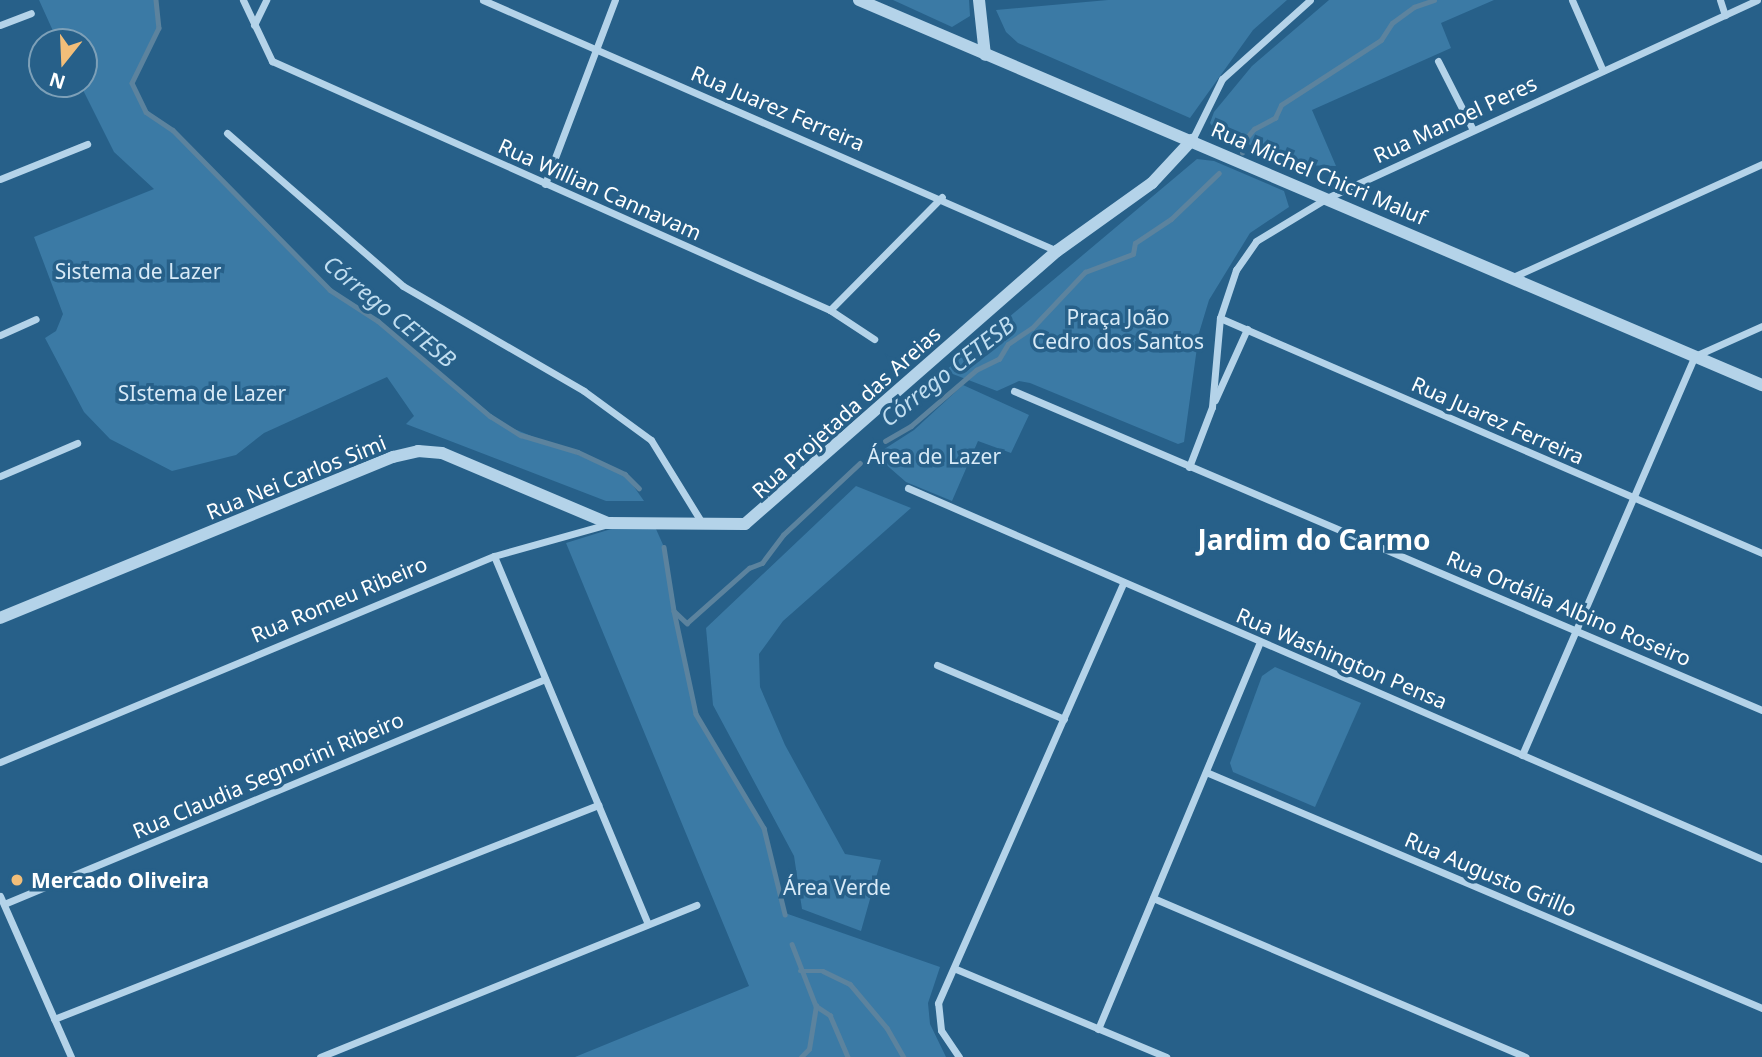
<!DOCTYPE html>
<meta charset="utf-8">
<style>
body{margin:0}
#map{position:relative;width:1762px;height:1057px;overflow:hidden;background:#276089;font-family:"Noto Sans",sans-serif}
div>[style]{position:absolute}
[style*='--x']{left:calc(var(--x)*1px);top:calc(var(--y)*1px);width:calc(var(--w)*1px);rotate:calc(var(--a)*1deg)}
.green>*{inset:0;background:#3b7aa5}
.stream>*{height:4.5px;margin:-2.25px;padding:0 2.25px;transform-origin:2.25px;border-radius:2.25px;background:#5c839e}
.minor>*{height:7px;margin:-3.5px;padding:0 3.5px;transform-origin:3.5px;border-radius:3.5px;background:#b4d3e9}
.tertiary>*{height:12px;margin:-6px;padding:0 6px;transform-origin:6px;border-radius:6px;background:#b4d3e9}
.dots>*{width:19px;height:19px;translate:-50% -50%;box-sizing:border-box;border:4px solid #276089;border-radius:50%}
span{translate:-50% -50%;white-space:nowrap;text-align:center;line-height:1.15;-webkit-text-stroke:7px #276089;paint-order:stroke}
.street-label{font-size:21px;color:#fff}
.park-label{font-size:21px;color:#d8eaf7}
.poi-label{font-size:21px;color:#fff;font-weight:700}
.left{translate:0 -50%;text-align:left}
.water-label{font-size:23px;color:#bfddf0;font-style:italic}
.district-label{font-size:28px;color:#fff;font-weight:700}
.north{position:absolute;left:28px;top:28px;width:70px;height:70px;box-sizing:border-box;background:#276089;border:2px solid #7da0b8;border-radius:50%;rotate:198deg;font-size:19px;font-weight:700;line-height:28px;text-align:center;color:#fff}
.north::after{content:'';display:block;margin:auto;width:24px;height:32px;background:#f2be79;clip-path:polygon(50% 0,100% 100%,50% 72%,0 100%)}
</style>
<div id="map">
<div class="green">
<i style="clip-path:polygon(39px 0,156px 0,159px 28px,132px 83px,146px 112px,173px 130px,330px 290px,378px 321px,504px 425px,625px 474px,644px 501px,606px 501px,406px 424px,414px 416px,387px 377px,264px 433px,236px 455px,172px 471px,110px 439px,84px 412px,45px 338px,56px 331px,63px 314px,34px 237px,154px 189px,114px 152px,80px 84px,84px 84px,84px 42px,58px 42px)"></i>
<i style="clip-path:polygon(893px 0,969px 0,970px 16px,952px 27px)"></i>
<i style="clip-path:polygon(1108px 0,1287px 0,1253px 30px,1190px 118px,1018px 43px,1006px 32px,996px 10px)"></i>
<i style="clip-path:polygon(1329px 0,1494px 0,1441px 23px,1451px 48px,1312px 110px,1336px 166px,1298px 165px,1215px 130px,1210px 123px,1214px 112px,1252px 66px)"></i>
<i style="clip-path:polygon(1197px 159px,1214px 161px,1284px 191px,1289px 207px,1250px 233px,1209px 300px,1199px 333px,1184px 442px,1178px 444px,1030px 383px,1019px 381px,997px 391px,945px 371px)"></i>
<i style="clip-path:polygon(963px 385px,1029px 415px,1011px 453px,978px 441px,952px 501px,906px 482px,875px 455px,914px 430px)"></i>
<i style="clip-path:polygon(856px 486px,911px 508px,783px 621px,759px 654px,760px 687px,785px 745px,845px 854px,881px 860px,861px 931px,802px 909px,794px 856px,713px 705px,706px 628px)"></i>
<i style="clip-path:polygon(611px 529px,656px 529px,664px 547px,696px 714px,764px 828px,785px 913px,940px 967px,928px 1003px,930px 1024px,946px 1057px,575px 1057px,749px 986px,566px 543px)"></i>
<i style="clip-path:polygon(1275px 667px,1361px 703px,1315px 807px,1233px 772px,1230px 763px,1262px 676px)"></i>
</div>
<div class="stream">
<i style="--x:156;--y:0;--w:28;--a:84"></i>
<i style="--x:159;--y:28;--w:61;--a:116.1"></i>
<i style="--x:132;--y:83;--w:32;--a:64"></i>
<i style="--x:146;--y:112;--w:32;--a:34"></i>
<i style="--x:173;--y:130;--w:224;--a:45.5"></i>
<i style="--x:330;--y:290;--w:57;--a:32.9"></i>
<i style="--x:378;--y:321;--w:147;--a:40.3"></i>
<i style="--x:490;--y:416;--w:36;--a:32"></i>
<i style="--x:521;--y:435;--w:59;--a:16.6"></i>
<i style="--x:578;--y:452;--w:52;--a:25.1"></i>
<i style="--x:625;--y:474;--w:20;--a:45"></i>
<i style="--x:1242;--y:153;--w:11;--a:-85"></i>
<i style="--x:1243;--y:142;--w:17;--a:-50"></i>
<i style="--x:1254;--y:129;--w:24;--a:-28"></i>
<i style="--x:1275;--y:118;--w:14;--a:-65"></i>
<i style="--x:1281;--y:105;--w:119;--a:-33"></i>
<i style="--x:1381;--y:40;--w:20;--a:-57"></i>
<i style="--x:1392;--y:23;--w:27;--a:-36"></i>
<i style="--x:1414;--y:7;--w:21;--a:-19"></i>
<i style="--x:885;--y:441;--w:30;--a:-30"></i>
<i style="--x:911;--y:426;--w:86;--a:-40.7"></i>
<i style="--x:976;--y:370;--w:25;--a:-26"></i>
<i style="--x:999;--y:359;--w:17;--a:-59"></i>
<i style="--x:1008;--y:344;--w:29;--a:-34"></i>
<i style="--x:1032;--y:328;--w:77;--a:-46.6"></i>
<i style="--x:1085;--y:272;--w:51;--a:-20.6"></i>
<i style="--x:1133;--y:254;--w:11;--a:-80"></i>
<i style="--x:1135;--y:243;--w:43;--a:-33.7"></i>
<i style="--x:1171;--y:219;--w:66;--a:-43.8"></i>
<i style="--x:664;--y:547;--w:65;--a:81.1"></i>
<i style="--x:674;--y:611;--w:18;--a:43"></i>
<i style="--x:687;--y:623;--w:83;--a:-41.6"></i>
<i style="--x:749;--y:568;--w:14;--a:-21"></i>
<i style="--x:762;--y:563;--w:35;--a:-53"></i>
<i style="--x:783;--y:535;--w:105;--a:-43.1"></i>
<i style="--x:674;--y:611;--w:105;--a:77.9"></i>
<i style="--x:696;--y:714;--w:133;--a:59.2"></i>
<i style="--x:764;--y:828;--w:89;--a:76.3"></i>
<i style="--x:792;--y:944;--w:66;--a:68.8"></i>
<i style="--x:816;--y:1006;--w:17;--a:33"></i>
<i style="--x:830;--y:1015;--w:46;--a:66.8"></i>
<i style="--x:800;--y:971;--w:23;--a:0"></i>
<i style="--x:823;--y:971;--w:30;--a:26"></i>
<i style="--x:850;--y:984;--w:57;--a:49.9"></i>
<i style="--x:887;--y:1028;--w:34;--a:60"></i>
<i style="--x:801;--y:1057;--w:11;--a:-45"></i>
<i style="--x:809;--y:1049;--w:44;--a:-80.8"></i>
</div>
<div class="minor">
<i style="--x:243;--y:0;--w:68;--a:64.6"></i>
<i style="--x:272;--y:61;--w:611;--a:24.05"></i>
<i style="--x:830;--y:310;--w:53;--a:33.4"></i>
<i style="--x:483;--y:0;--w:626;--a:23.62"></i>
<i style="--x:1572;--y:0;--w:77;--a:66.4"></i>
<i style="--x:1720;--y:0;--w:16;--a:72"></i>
<i style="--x:0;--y:25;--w:33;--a:-21"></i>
<i style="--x:254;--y:25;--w:28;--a:-64"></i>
<i style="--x:1438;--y:61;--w:77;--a:63.1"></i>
<i style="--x:227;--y:133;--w:233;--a:41"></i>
<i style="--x:403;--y:286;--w:209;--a:30.1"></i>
<i style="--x:584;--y:391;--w:83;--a:36.2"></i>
<i style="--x:651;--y:440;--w:97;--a:58.4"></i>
<i style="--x:1192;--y:140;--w:68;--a:-63.8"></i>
<i style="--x:1222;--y:79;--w:118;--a:-41.9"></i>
<i style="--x:0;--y:179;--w:94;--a:-21.9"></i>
<i style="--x:545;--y:184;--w:197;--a:-69.2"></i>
<i style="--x:1513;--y:277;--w:273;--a:-24.4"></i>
<i style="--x:830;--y:310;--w:159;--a:-45.3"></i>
<i style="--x:1220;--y:318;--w:591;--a:23.44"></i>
<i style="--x:0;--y:335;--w:39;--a:-24"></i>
<i style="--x:1014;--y:391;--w:813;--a:23.1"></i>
<i style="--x:1215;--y:400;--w:78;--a:-65.7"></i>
<i style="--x:1189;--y:467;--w:64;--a:-69"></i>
<i style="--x:1212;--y:407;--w:89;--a:-84.9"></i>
<i style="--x:1220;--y:318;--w:51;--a:-71.6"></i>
<i style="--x:1236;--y:270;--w:35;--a:-55"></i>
<i style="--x:1256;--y:241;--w:85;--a:-31.1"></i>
<i style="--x:1329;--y:197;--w:471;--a:-24.7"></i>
<i style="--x:0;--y:476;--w:84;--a:-23.2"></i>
<i style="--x:908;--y:488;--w:931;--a:23.48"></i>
<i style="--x:494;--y:556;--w:399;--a:67.3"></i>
<i style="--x:937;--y:665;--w:138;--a:23"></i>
<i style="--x:1522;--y:755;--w:435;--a:-66.6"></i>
<i style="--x:1695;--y:356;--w:73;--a:-24.1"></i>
<i style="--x:0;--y:762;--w:535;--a:-22.64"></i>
<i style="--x:494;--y:556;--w:118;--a:-15.7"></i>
<i style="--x:1206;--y:772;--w:604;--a:23"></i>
<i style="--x:0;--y:896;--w:176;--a:66.2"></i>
<i style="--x:1153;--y:898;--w:405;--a:23.1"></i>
<i style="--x:4;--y:904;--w:586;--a:-22.58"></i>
<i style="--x:956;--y:969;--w:228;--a:22.7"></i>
<i style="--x:54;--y:1019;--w:585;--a:-21.47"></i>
<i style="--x:1098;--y:1029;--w:420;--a:-67.3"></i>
<i style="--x:320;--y:1057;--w:406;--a:-22"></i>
<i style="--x:959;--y:1057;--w:32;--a:-124"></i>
<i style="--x:941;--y:1030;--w:27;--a:-96"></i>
<i style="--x:938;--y:1003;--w:460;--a:-66.2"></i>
</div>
<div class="tertiary">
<i style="--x:859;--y:0;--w:982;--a:23.09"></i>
<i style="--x:979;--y:0;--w:55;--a:83.8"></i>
<i style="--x:0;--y:618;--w:425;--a:-22.3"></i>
<i style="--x:393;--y:457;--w:26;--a:-13"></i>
<i style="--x:418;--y:451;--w:24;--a:5"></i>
<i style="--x:442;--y:453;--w:180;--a:22.9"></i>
<i style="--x:608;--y:523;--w:137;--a:0.4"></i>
<i style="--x:745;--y:524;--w:415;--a:-41.2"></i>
<i style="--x:1057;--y:251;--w:117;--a:-35.6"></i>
<i style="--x:1152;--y:183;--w:59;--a:-47.1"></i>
</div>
<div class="dots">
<i style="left:17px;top:880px;background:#f2be79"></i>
</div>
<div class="street-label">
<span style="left:778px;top:108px;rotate:23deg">Rua Juarez Ferreira</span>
<span style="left:1455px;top:119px;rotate:-25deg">Rua Manoel Peres</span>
<span style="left:1319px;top:173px;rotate:23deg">Rua Michel Chicri Maluf</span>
<span style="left:600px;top:189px;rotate:24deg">Rua Willian Cannavam</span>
<span style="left:846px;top:412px;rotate:-42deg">Rua Projetada das Areias</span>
<span style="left:1498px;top:420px;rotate:24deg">Rua Juarez Ferreira</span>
<span style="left:296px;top:477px;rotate:-22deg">Rua Nei Carlos Simi</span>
<span style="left:339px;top:599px;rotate:-23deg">Rua Romeu Ribeiro</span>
<span style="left:1569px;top:608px;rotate:23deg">Rua Ordália Albino Roseiro</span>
<span style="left:1342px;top:658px;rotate:23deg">Rua Washington Pensa</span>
<span style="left:268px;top:775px;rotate:-23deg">Rua Claudia Segnorini Ribeiro</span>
<span style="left:1491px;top:874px;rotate:23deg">Rua Augusto Grillo</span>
</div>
<div class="park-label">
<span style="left:138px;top:271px">Sistema de Lazer</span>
<span style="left:1118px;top:329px">Praça João<br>Cedro dos Santos</span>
<span style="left:202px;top:393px">SIstema de Lazer</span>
<span style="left:934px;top:456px">Área de Lazer</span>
<span style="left:837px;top:887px">Área Verde</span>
</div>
<div class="poi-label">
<span class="left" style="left:31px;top:880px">Mercado Oliveira</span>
</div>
<div class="water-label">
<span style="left:390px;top:311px;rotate:39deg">Córrego CETESB</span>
<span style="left:947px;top:371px;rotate:-38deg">Córrego CETESB</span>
</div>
<div class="district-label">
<span style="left:1314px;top:539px">Jardim do Carmo</span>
</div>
<div class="north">N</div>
</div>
